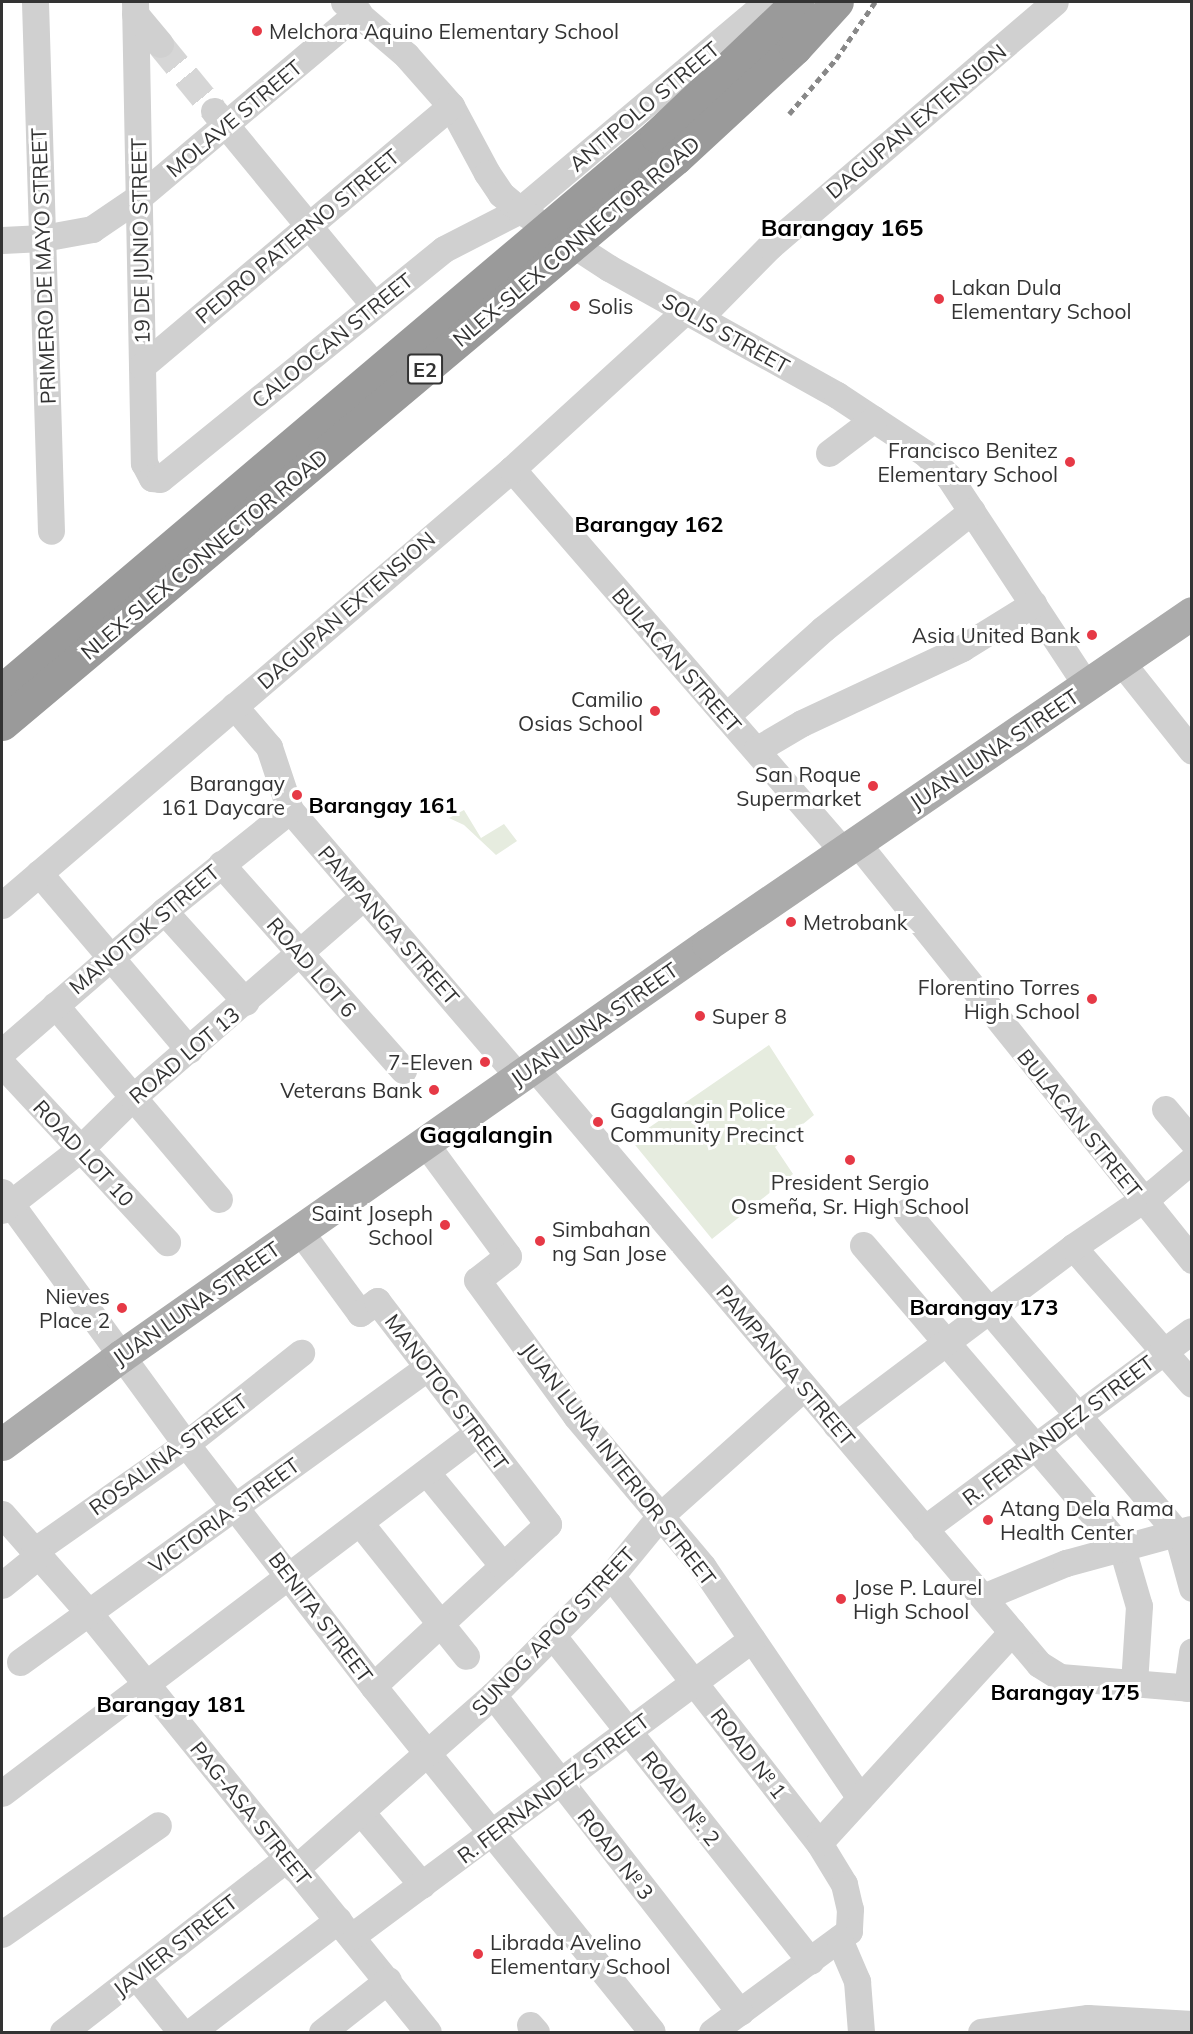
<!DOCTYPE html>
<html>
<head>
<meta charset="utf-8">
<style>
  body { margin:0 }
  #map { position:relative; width:1193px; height:2034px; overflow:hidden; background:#fff; font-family:Mulish,sans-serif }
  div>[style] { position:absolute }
  .green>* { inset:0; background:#e6ecdf }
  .minor-tunnel>* { height:27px; margin-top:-13.5px; transform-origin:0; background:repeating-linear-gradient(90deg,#d6d6d6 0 27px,transparent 0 41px) }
  .minor>* { height:27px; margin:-13.5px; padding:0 13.5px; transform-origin:13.5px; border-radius:13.5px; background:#d0d0d0 }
  .major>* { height:33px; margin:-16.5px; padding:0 16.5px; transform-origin:16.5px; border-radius:16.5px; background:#ababab }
  .rail>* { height:4.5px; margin-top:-2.25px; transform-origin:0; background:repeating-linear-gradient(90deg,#888 0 6px,transparent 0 10.5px) }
  .highway-bridge>* { height:33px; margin:-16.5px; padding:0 16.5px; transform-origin:16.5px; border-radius:16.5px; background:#9a9a9a }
  .dots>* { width:16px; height:16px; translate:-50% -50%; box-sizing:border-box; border:3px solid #fff; border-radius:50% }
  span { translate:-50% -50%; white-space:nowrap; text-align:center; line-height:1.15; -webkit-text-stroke:6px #fff; paint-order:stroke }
  .shield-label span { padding:2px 4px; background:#fff; border:2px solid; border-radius:4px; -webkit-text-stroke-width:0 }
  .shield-label { font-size:20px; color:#333; font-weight:700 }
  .poi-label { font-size:21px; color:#333 }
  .left { translate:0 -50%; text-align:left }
  .right { translate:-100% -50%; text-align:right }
  .street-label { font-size:21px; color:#333 }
  .neighbourhood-label { font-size:22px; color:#000; font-weight:700 }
  .quarter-label { font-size:24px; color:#000; font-weight:700 }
  .frame { position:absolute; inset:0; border:3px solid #333; pointer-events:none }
</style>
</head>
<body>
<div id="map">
  <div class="green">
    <div style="clip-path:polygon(464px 810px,481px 838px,504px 824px,517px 841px,496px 855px,464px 825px,449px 818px)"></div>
    <div style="clip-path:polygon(769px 1045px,814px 1115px,775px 1147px,793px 1174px,712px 1239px,631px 1140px)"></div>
  </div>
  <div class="minor-tunnel">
    <div style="left:160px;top:44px;width:85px;rotate:50.7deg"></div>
  </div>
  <div class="minor">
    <div style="left:35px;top:2px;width:529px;rotate:88.27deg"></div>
    <div style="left:135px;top:2px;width:461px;rotate:88.9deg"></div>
    <div style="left:144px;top:463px;width:17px;rotate:62deg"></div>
    <div style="left:152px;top:478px;width:8px;rotate:7deg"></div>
    <div style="left:160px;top:479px;width:365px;rotate:-39deg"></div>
    <div style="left:444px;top:249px;width:85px;rotate:-27.2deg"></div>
    <div style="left:520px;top:210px;width:323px;rotate:-40.1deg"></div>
    <div style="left:344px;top:2px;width:82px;rotate:40.5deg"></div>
    <div style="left:406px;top:55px;width:68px;rotate:48.6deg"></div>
    <div style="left:451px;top:106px;width:76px;rotate:61.8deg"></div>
    <div style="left:487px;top:173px;width:25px;rotate:56deg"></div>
    <div style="left:501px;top:194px;width:25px;rotate:40deg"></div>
    <div style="left:520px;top:210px;width:106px;rotate:33.1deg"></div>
    <div style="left:609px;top:268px;width:261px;rotate:29.1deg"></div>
    <div style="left:837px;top:395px;width:107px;rotate:33.5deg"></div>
    <div style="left:926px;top:454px;width:33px;rotate:45deg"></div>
    <div style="left:949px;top:477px;width:249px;rotate:56.6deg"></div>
    <div style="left:135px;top:14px;width:39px;rotate:50deg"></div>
    <div style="left:214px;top:111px;width:251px;rotate:50.5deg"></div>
    <div style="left:2px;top:240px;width:41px;rotate:-2.8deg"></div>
    <div style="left:43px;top:238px;width:50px;rotate:-10.4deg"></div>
    <div style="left:92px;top:229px;width:57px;rotate:-34.2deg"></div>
    <div style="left:139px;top:197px;width:287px;rotate:-40.1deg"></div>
    <div style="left:700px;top:317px;width:100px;rotate:-45.4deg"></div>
    <div style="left:770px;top:246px;width:375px;rotate:-40.6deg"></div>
    <div style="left:142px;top:366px;width:404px;rotate:-40.1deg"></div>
    <div style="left:829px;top:453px;width:56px;rotate:-37.1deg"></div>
    <div style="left:512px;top:469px;width:505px;rotate:49.09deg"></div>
    <div style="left:1122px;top:663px;width:112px;rotate:51.5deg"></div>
    <div style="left:234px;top:706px;width:54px;rotate:49.5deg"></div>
    <div style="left:269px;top:747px;width:66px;rotate:71.6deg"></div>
    <div style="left:290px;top:810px;width:352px;rotate:49.4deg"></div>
    <div style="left:726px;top:716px;width:130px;rotate:-41.9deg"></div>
    <div style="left:823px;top:629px;width:190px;rotate:-38.4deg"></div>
    <div style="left:756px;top:750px;width:53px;rotate:-30.4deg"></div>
    <div style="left:802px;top:723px;width:177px;rotate:-25.1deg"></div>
    <div style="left:962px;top:648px;width:84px;rotate:-31.8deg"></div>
    <div style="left:857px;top:843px;width:535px;rotate:51.22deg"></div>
    <div style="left:221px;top:864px;width:275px;rotate:48.5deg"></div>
    <div style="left:39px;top:873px;width:232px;rotate:49.7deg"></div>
    <div style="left:2px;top:905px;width:671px;rotate:-40.53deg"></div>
    <div style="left:512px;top:469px;width:236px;rotate:-42.4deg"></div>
    <div style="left:164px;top:911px;width:122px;rotate:48deg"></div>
    <div style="left:55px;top:1005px;width:254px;rotate:49.8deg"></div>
    <div style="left:2px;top:1052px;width:215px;rotate:-41deg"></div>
    <div style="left:164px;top:911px;width:161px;rotate:-38.7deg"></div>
    <div style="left:2px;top:1064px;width:243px;rotate:47.2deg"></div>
    <div style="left:533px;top:1066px;width:783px;rotate:49.76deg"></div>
    <div style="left:1039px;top:1664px;width:25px;rotate:32deg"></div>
    <div style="left:1060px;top:1677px;width:132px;rotate:4.8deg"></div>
    <div style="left:1165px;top:1109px;width:42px;rotate:49.8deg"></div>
    <div style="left:425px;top:1143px;width:140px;rotate:53.7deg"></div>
    <div style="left:508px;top:1256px;width:39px;rotate:142deg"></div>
    <div style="left:477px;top:1280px;width:168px;rotate:53.9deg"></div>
    <div style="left:576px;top:1416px;width:197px;rotate:49.9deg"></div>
    <div style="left:703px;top:1567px;width:279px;rotate:55.8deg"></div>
    <div style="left:2px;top:1192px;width:312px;rotate:53.9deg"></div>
    <div style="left:186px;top:1444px;width:306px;rotate:52.3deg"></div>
    <div style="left:373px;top:1686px;width:444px;rotate:51.1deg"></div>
    <div style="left:2px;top:1210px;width:99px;rotate:-38deg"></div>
    <div style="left:80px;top:1149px;width:74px;rotate:-44.5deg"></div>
    <div style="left:133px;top:1097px;width:306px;rotate:-41deg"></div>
    <div style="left:906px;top:1212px;width:420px;rotate:49.8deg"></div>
    <div style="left:1177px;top:1533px;width:57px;rotate:74.7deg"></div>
    <div style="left:299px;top:1230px;width:103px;rotate:53.7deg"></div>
    <div style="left:360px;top:1313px;width:21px;rotate:-35deg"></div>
    <div style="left:377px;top:1301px;width:281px;rotate:52.5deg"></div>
    <div style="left:548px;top:1524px;width:238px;rotate:137.2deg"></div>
    <div style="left:863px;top:1245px;width:399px;rotate:49.5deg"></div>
    <div style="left:1122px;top:1548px;width:60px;rotate:73.7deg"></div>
    <div style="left:1139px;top:1606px;width:77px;rotate:93.7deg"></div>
    <div style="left:1073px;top:1247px;width:181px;rotate:49deg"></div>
    <div style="left:836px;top:1425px;width:296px;rotate:-36.9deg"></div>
    <div style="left:1073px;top:1247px;width:98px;rotate:-34.2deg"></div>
    <div style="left:1154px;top:1192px;width:50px;rotate:-40.1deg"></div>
    <div style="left:427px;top:1473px;width:120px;rotate:50.7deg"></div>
    <div style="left:2px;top:1514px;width:130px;rotate:48.7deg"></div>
    <div style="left:88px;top:1612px;width:540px;rotate:51.01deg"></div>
    <div style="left:360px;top:1523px;width:170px;rotate:51.4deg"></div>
    <div style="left:924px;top:1529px;width:333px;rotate:-36.5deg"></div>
    <div style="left:34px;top:1551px;width:186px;rotate:-35.1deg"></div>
    <div style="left:186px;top:1444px;width:147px;rotate:-38.4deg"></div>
    <div style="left:611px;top:1576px;width:338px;rotate:52.1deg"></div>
    <div style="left:819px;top:1843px;width:48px;rotate:58.6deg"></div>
    <div style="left:844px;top:1884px;width:26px;rotate:77deg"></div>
    <div style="left:850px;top:1909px;width:22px;rotate:93deg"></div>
    <div style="left:849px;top:1931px;width:170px;rotate:143.6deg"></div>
    <div style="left:2px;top:1585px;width:46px;rotate:-38.9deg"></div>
    <div style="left:983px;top:1597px;width:90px;rotate:-22.3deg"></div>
    <div style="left:1066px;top:1563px;width:129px;rotate:-15.3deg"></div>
    <div style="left:552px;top:1635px;width:416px;rotate:51.6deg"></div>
    <div style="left:20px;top:1662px;width:503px;rotate:-35.87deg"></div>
    <div style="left:1187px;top:1688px;width:37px;rotate:-82deg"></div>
    <div style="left:493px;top:1695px;width:402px;rotate:52.1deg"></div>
    <div style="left:2px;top:1793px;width:596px;rotate:-37.16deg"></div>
    <div style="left:361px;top:1812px;width:95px;rotate:50.1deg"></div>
    <div style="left:819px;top:1843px;width:286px;rotate:-47.6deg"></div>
    <div style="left:295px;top:1869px;width:264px;rotate:-41.3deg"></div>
    <div style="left:493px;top:1695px;width:168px;rotate:-45.2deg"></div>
    <div style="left:611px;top:1576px;width:79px;rotate:-50.7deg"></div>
    <div style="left:661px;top:1515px;width:192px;rotate:-41.8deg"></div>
    <div style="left:2px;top:1934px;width:190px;rotate:-34.9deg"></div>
    <div style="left:352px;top:1936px;width:498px;rotate:-36.6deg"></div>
    <div style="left:839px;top:1939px;width:46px;rotate:66.8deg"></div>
    <div style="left:857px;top:1981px;width:51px;rotate:85.5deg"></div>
    <div style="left:136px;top:1976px;width:72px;rotate:51.2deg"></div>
    <div style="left:530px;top:2025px;width:9px;rotate:49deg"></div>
    <div style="left:63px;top:2032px;width:284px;rotate:-37.8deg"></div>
    <div style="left:191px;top:2032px;width:185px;rotate:-37.3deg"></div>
    <div style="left:322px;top:2032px;width:84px;rotate:-38.2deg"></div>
    <div style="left:981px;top:2032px;width:108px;rotate:-7.5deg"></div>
    <div style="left:1088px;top:2018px;width:104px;rotate:3.3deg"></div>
  </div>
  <div class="major">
    <div style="left:2px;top:1444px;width:148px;rotate:-36.5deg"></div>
    <div style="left:121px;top:1356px;width:717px;rotate:-35.06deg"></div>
    <div style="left:708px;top:944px;width:586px;rotate:-34.37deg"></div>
  </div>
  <div class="rail">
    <div style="left:789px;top:114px;width:72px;rotate:-49.5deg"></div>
    <div style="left:836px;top:59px;width:69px;rotate:-55.6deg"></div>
  </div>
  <div class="highway-bridge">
    <div style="left:2px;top:690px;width:857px;rotate:-40.27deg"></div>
    <div style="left:656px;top:136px;width:195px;rotate:-43.5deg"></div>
    <div style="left:2px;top:724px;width:880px;rotate:-40.02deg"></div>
    <div style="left:676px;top:158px;width:162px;rotate:-42.7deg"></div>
    <div style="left:795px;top:48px;width:62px;rotate:-47.6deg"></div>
  </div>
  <div class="dots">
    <div style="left:257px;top:31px;background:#e63946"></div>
    <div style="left:939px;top:299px;background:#e63946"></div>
    <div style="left:575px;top:306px;background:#e63946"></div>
    <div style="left:1070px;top:462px;background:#e63946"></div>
    <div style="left:1092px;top:635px;background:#e63946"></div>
    <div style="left:655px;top:711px;background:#e63946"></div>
    <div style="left:873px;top:786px;background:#e63946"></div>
    <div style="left:297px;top:795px;background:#e63946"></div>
    <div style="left:791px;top:922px;background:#e63946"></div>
    <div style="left:1092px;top:999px;background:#e63946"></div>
    <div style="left:700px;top:1016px;background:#e63946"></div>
    <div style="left:485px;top:1062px;background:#e63946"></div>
    <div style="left:434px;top:1090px;background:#e63946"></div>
    <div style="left:598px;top:1122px;background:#e63946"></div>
    <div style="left:850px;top:1160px;background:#e63946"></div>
    <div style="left:445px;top:1225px;background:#e63946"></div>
    <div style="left:540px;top:1241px;background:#e63946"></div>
    <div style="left:122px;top:1308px;background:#e63946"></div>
    <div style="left:988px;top:1520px;background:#e63946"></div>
    <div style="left:841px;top:1599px;background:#e63946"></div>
    <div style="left:478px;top:1954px;background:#e63946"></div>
  </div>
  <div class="shield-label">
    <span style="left:425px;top:369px">E2</span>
  </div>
  <div class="poi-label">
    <span class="left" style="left:269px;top:31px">Melchora Aquino Elementary School</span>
    <span class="left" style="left:951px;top:299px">Lakan Dula<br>Elementary School</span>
    <span class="left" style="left:588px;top:306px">Solis</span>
    <span class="right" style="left:1058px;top:462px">Francisco Benitez<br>Elementary School</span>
    <span class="right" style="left:1080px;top:635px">Asia United Bank</span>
    <span class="right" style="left:643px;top:711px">Camilio<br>Osias School</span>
    <span class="right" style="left:861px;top:786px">San Roque<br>Supermarket</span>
    <span class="right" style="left:285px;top:795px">Barangay<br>161 Daycare</span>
    <span class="left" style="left:803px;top:922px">Metrobank</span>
    <span class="right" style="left:1080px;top:999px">Florentino Torres<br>High School</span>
    <span class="left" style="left:712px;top:1016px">Super 8</span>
    <span class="right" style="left:473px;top:1062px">7-Eleven</span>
    <span class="right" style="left:422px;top:1090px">Veterans Bank</span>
    <span class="left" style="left:610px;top:1122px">Gagalangin Police<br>Community Precinct</span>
    <span style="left:850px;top:1194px">President Sergio<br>Osmeña, Sr. High School</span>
    <span class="right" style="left:433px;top:1225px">Saint Joseph<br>School</span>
    <span class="left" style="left:552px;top:1241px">Simbahan<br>ng San Jose</span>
    <span class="right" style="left:110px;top:1308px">Nieves<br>Place 2</span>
    <span class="left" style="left:1000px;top:1520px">Atang Dela Rama<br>Health Center</span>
    <span class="left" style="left:853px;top:1599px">Jose P. Laurel<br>High School</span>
    <span class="left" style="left:490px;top:1954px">Librada Avelino<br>Elementary School</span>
  </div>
  <div class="street-label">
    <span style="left:644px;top:106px;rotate:-40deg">ANTIPOLO STREET</span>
    <span style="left:234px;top:118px;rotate:-40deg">MOLAVE STREET</span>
    <span style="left:916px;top:121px;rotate:-40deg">DAGUPAN EXTENSION</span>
    <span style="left:297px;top:236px;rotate:-40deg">PEDRO PATERNO STREET</span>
    <span style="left:140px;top:241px;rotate:-91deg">19 DE JUNIO STREET</span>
    <span style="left:576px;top:241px;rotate:-40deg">NLEX-SLEX CONNECTOR ROAD</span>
    <span style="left:43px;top:266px;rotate:-92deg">PRIMERO DE MAYO STREET</span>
    <span style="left:726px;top:333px;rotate:29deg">SOLIS STREET</span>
    <span style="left:332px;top:340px;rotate:-39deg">CALOOCAN STREET</span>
    <span style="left:204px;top:554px;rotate:-40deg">NLEX-SLEX CONNECTOR ROAD</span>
    <span style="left:346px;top:610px;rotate:-41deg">DAGUPAN EXTENSION</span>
    <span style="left:677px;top:660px;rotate:49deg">BULACAN STREET</span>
    <span style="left:994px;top:749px;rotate:-34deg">JUAN LUNA STREET</span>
    <span style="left:389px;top:925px;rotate:49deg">PAMPANGA STREET</span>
    <span style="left:144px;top:929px;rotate:-40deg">MANOTOK STREET</span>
    <span style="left:312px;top:967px;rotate:49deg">ROAD LOT 6</span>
    <span style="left:594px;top:1024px;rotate:-35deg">JUAN LUNA STREET</span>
    <span style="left:184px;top:1055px;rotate:-40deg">ROAD LOT 13</span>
    <span style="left:1080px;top:1123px;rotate:51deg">BULACAN STREET</span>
    <span style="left:84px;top:1153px;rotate:47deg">ROAD LOT 10</span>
    <span style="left:196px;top:1303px;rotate:-35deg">JUAN LUNA STREET</span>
    <span style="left:786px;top:1365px;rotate:50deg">PAMPANGA STREET</span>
    <span style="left:447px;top:1392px;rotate:53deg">MANOTOC STREET</span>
    <span style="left:1058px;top:1430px;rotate:-37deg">R. FERNANDEZ STREET</span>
    <span style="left:168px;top:1454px;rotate:-36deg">ROSALINA STREET</span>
    <span style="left:619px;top:1464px;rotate:52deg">JUAN LUNA INTERIOR STREET</span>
    <span style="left:224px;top:1515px;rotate:-36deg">VICTORIA STREET</span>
    <span style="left:321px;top:1617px;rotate:53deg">BENITA STREET</span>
    <span style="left:553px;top:1631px;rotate:-46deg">SUNOG APOG STREET</span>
    <span style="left:749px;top:1753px;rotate:52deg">ROAD № 1</span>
    <span style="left:553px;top:1788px;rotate:-37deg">R. FERNANDEZ STREET</span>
    <span style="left:681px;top:1798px;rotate:52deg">ROAD №. 2</span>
    <span style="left:251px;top:1813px;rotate:51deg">PAG-ASA STREET</span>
    <span style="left:616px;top:1854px;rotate:52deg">ROAD № 3</span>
    <span style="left:175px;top:1945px;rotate:-38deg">JAVIER STREET</span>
  </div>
  <div class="neighbourhood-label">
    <span style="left:649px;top:525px">Barangay 162</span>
    <span style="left:383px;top:806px">Barangay 161</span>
    <span style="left:984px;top:1308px">Barangay 173</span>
    <span style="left:1065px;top:1693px">Barangay 175</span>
    <span style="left:171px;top:1705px">Barangay 181</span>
  </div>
  <div class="quarter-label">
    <span style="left:842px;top:228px">Barangay 165</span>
    <span style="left:486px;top:1135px">Gagalangin</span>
  </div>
  <div class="frame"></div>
</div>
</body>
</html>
